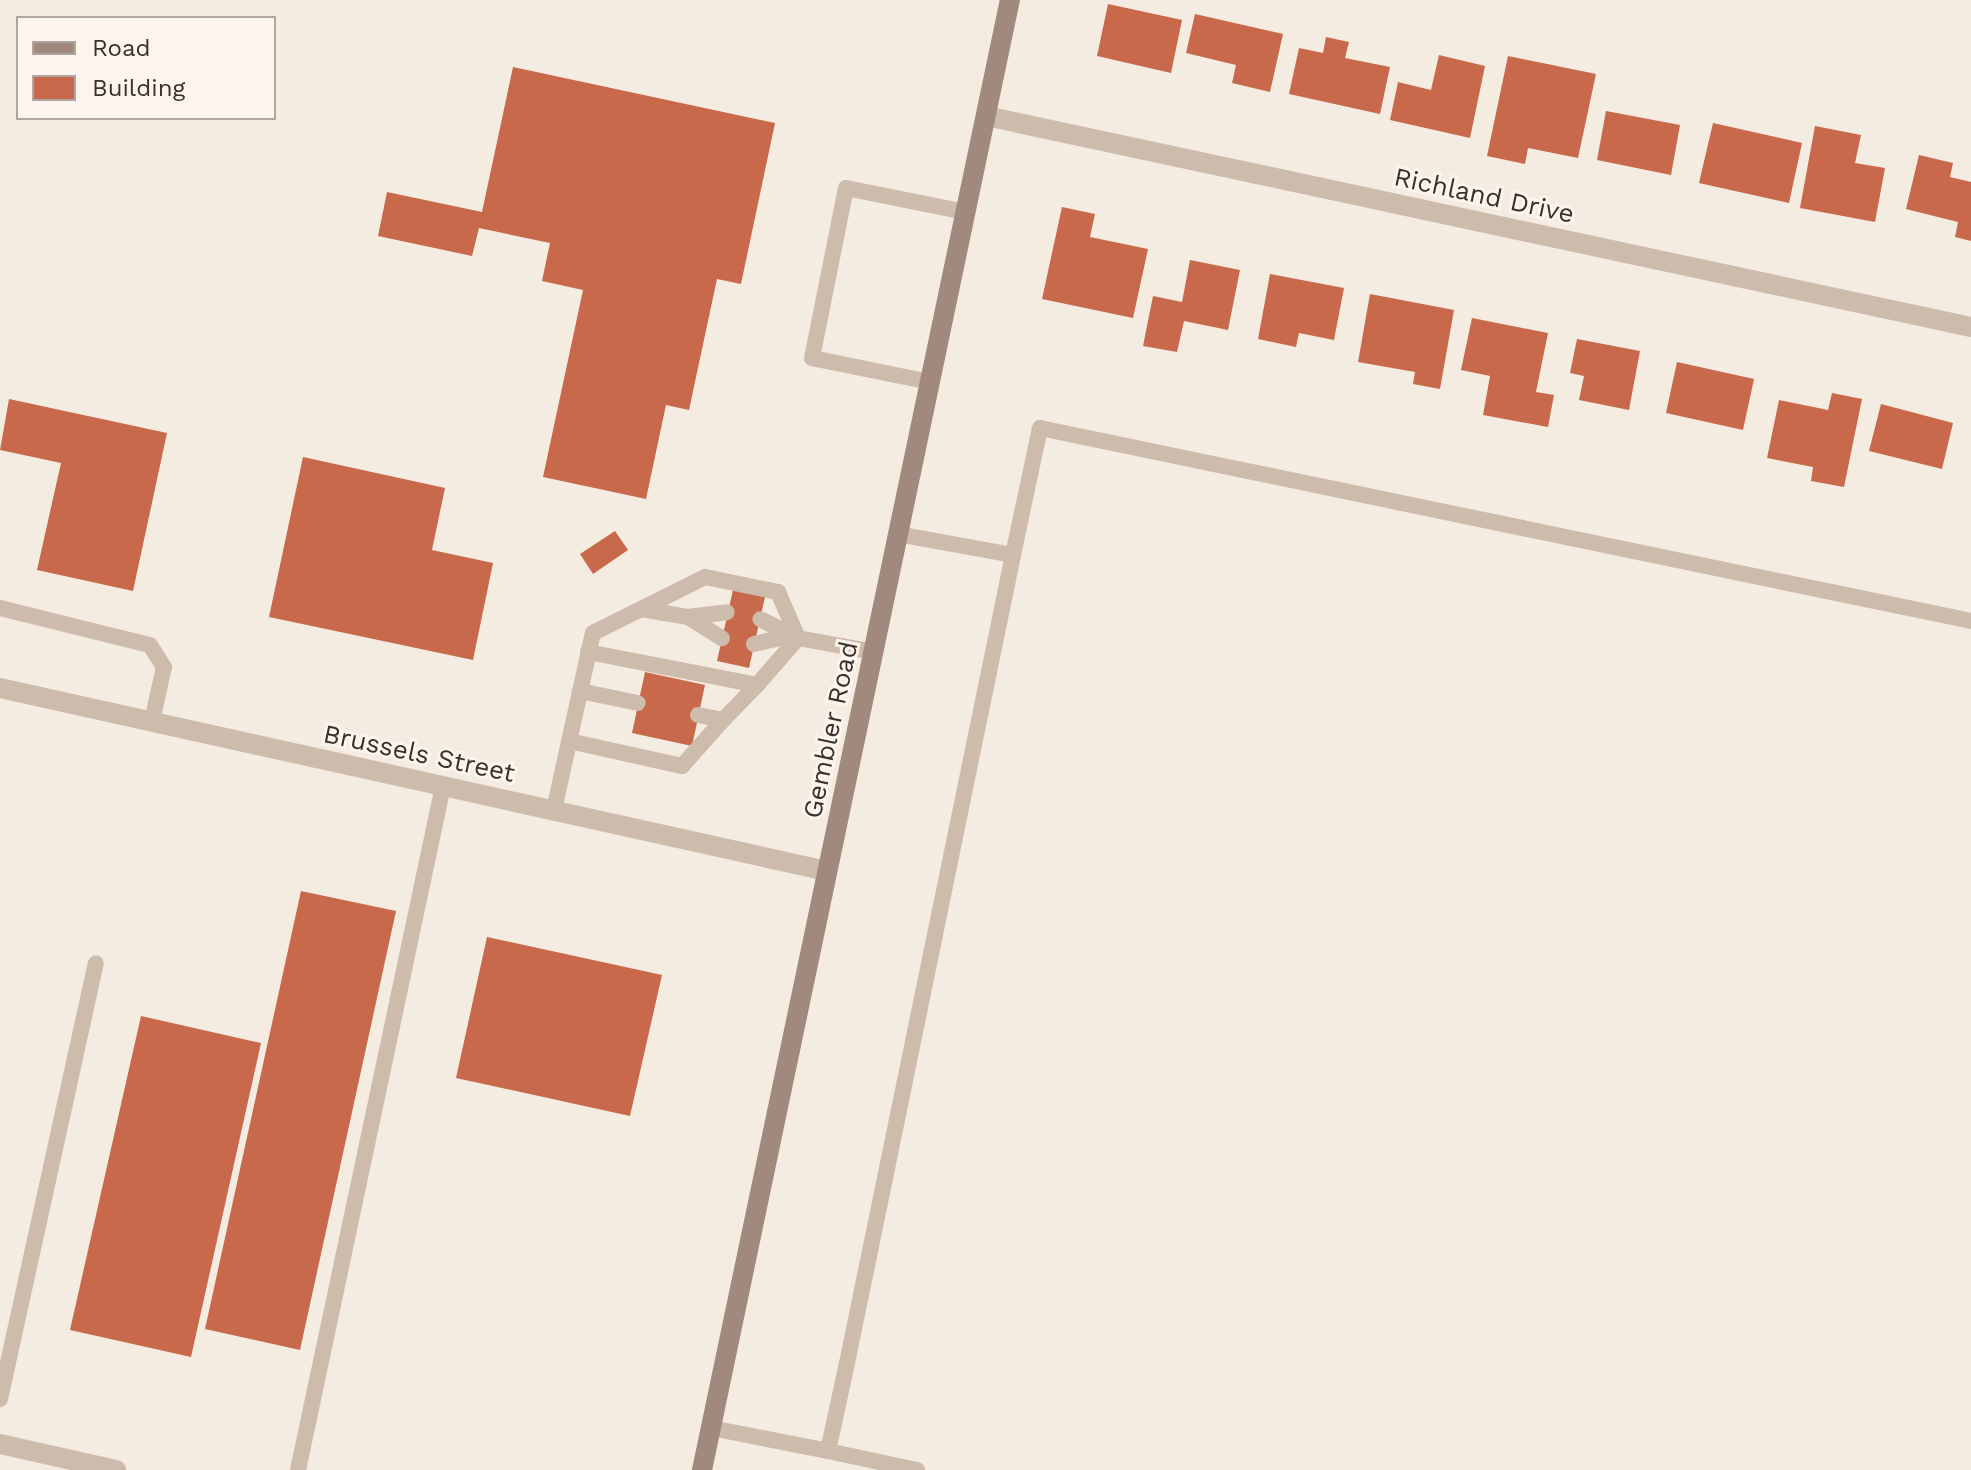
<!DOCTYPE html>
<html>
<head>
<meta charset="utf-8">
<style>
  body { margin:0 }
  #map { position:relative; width:1971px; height:1470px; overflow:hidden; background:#f4ebe1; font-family:"Work Sans",sans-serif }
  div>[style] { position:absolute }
  .building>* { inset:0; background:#c8694b }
  .service>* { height:16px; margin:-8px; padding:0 8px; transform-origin:8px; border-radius:8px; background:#cdbbac }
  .minor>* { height:20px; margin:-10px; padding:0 10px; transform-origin:10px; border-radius:10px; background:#cdbbac }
  .secondary>* { height:20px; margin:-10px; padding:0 10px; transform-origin:10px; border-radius:10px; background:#a18a7d }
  span { translate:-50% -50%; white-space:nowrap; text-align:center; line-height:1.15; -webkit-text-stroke:6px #fbf5ee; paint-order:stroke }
  .street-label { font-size:26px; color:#3b302b }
  .legend { position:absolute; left:16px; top:16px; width:260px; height:104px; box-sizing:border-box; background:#fbf5ee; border:2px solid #aea6a0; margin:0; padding:10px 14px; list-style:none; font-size:24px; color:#3b302b }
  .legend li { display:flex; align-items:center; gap:16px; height:40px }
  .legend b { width:40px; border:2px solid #aea6a0 }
</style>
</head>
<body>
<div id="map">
  <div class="building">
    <div style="clip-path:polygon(1108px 4px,1182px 20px,1171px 73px,1097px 56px)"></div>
    <div style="clip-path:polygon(1195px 14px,1283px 34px,1270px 92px,1232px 83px,1236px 65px,1186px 53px)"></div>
    <div style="clip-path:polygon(1326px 37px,1349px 42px,1345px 58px,1390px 67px,1380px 114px,1289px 94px,1299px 48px,1323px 53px)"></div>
    <div style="clip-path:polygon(1439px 55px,1485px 66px,1470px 138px,1390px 120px,1398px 82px,1431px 90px)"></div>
    <div style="clip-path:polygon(1508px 56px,1596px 74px,1578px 158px,1528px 148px,1525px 164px,1487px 156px)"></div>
    <div style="clip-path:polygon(513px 67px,775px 123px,741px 284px,717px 279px,689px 410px,666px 405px,646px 499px,543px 477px,583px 290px,542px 281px,550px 243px,479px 228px,472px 256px,378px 236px,387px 192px,482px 212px)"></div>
    <div style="clip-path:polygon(1606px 111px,1680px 125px,1671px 175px,1597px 160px)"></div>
    <div style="clip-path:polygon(1713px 123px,1802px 143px,1789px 203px,1699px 183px)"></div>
    <div style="clip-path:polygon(1815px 126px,1861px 135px,1855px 163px,1885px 168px,1875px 222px,1800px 208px)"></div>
    <div style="clip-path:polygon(1919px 155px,1953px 163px,1950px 177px,1971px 182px,1971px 241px,1955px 237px,1958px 222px,1906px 209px)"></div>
    <div style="clip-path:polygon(1062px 207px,1095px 214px,1090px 237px,1148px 249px,1133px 318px,1042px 299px)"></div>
    <div style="clip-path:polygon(1190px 260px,1240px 270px,1228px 330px,1184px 321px,1177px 352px,1143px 346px,1153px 296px,1182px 302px)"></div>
    <div style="clip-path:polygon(1270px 274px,1344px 288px,1334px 340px,1299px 333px,1296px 347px,1258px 339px)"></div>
    <div style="clip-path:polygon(1370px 294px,1454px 310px,1440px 389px,1413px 384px,1415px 372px,1358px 362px)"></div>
    <div style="clip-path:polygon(1472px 318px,1548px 333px,1536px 392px,1554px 395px,1548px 427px,1483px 415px,1490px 376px,1461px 370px)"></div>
    <div style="clip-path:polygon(1577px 339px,1640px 351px,1629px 410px,1579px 400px,1584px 376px,1570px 373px)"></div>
    <div style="clip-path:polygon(1677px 362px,1754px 379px,1743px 430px,1666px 413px)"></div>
    <div style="clip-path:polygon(1832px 393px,1862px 399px,1844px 487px,1811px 481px,1813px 467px,1767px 458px,1779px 400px,1828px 410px)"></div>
    <div style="clip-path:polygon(9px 399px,167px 433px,133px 591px,37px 570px,61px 463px,0 450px)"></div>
    <div style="clip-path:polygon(1881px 404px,1953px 423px,1942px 469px,1869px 451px)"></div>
    <div style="clip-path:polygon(303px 457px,445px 488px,432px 550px,493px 563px,473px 660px,269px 617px)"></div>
    <div style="clip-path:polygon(615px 531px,628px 550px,593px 574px,580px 554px)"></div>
    <div style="clip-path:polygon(733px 590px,765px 597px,749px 668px,717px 661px)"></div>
    <div style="clip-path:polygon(645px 672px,705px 685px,692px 746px,632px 733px)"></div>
    <div style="clip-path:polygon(301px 891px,396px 911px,300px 1350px,205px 1329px)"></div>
    <div style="clip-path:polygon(487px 937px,662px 975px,630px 1116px,456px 1078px)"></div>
    <div style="clip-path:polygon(141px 1016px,261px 1043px,191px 1357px,70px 1330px)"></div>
  </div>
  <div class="service">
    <div style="left:930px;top:382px;width:120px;rotate:-168.5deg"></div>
    <div style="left:812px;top:358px;width:173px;rotate:-78.7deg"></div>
    <div style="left:846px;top:188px;width:121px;rotate:11.4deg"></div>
    <div style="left:1013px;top:555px;width:130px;rotate:-78deg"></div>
    <div style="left:1040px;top:428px;width:951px;rotate:11.71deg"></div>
    <div style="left:0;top:608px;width:154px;rotate:13.9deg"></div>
    <div style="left:150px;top:645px;width:26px;rotate:58deg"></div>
    <div style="left:164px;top:667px;width:55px;rotate:102.5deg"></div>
    <div style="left:641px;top:609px;width:48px;rotate:9.7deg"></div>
    <div style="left:688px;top:617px;width:39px;rotate:-7deg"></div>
    <div style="left:688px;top:617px;width:40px;rotate:32deg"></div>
    <div style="left:754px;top:644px;width:35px;rotate:-13deg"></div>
    <div style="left:588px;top:652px;width:172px;rotate:11deg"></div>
    <div style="left:757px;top:685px;width:62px;rotate:-48.9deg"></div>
    <div style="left:798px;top:638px;width:42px;rotate:-153.4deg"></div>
    <div style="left:580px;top:691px;width:59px;rotate:11.7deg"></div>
    <div style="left:698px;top:715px;width:25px;rotate:11deg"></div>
    <div style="left:723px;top:720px;width:49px;rotate:-45.8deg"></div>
    <div style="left:569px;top:741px;width:116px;rotate:12.5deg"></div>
    <div style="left:682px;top:766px;width:62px;rotate:-48.3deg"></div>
    <div style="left:554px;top:810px;width:181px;rotate:-77.6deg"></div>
    <div style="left:593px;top:633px;width:125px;rotate:-26.6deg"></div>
    <div style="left:705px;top:577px;width:75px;rotate:11.6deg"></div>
    <div style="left:778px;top:592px;width:50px;rotate:66.5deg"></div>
    <div style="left:798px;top:638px;width:77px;rotate:10.4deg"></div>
    <div style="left:0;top:1399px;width:446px;rotate:-77.6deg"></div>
    <div style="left:711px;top:1428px;width:119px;rotate:11.1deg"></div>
    <div style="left:828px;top:1451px;width:90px;rotate:-77.8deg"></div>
    <div style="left:847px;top:1363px;width:825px;rotate:-78.39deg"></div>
    <div style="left:1013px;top:555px;width:117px;rotate:-169.7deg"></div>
    <div style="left:828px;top:1451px;width:91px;rotate:12.1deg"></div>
    <div style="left:298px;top:1470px;width:699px;rotate:-78.03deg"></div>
  </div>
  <div class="minor">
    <div style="left:986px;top:116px;width:1007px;rotate:12.09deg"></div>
    <div style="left:0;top:688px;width:847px;rotate:12.48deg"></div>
    <div style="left:0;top:1444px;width:119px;rotate:12.6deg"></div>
  </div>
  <div class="secondary">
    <div style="left:702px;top:1470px;width:1502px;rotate:-78.17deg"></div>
  </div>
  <div class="street-label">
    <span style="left:1484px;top:196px;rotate:12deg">Richland Drive</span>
    <span style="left:831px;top:730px;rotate:-78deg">Gembler Road</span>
    <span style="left:419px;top:754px;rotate:12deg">Brussels Street</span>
  </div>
  <ul class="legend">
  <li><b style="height:10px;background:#a18a7d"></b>Road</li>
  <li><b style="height:22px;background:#c8694b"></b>Building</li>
  </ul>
</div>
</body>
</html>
